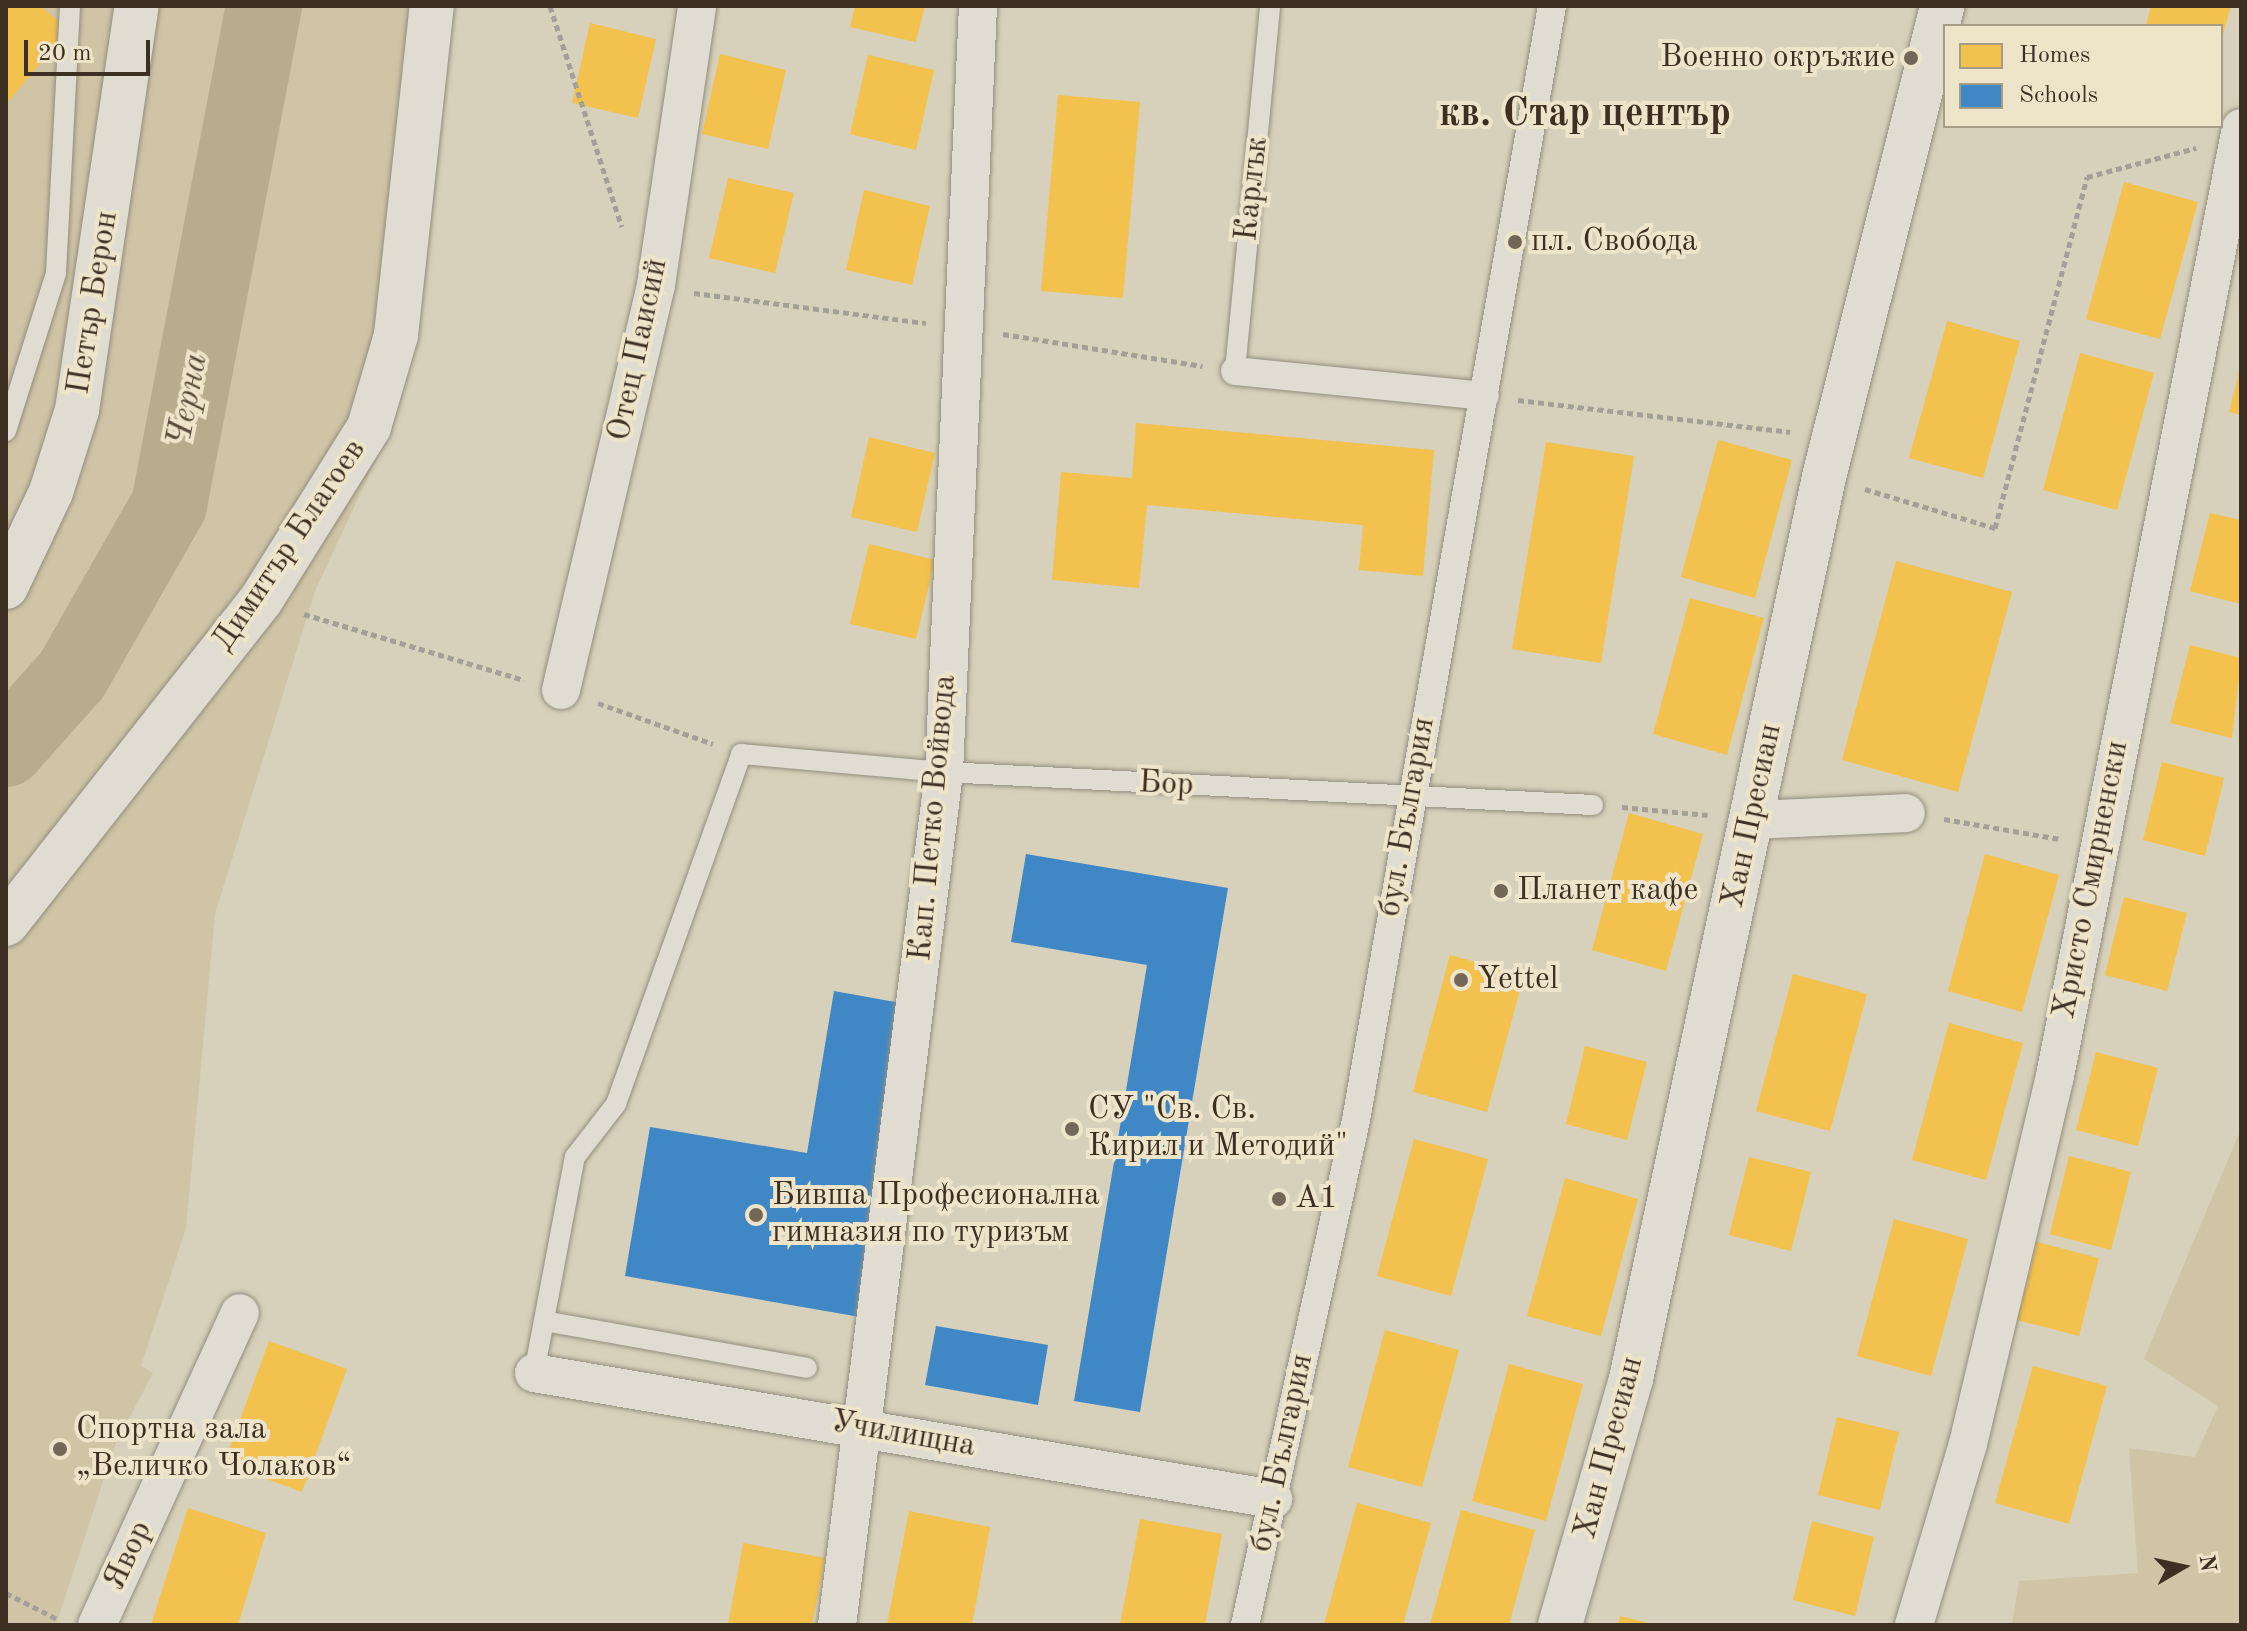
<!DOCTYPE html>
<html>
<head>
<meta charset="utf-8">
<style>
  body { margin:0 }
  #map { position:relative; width:2247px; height:1631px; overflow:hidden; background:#d7d0ba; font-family:"Old Standard TT",serif }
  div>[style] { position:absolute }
  .green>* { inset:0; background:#cfc4a6 }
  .homes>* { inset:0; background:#f2c14e }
  .schools>* { inset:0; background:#3f88c5 }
  .river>* { height:76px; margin:-38px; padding:0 38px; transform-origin:38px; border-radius:38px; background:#b8ac8f }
  .path>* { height:5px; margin-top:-2.5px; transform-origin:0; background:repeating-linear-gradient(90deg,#a5a097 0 6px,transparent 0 10px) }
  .roads { filter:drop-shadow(0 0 2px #938d7f) drop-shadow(0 0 2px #938d7f) }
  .service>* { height:20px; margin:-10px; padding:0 10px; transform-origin:10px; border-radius:10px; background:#e0dcd1 }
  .pedestrian>* { height:28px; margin:-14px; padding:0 14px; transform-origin:14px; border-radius:14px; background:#e0dcd1 }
  .minor>* { height:38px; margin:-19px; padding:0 19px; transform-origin:19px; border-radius:19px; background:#e0dcd1 }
  .tertiary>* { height:44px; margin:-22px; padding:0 22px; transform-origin:22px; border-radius:22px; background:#e0dcd1 }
  .secondary>* { height:44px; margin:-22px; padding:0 22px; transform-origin:22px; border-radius:22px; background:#e0dcd1 }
  .dots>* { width:22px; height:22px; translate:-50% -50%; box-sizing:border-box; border:4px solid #ede4ca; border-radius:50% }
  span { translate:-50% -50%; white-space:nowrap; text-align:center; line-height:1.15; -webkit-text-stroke:8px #ede4ca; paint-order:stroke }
  .poi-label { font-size:32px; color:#3d2f21 }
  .right { translate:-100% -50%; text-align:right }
  .left { translate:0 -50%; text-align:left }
  .street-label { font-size:32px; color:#3d2f21 }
  .water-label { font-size:34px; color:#584a38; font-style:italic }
  .district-label { font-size:40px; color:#3d2f21; font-weight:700 }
  .frame { position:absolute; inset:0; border:8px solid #3d2f21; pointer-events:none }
  .legend { position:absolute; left:1943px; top:24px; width:280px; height:104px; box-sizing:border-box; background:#ede4ca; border:2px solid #a79c86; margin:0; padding:10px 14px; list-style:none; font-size:24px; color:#3d2f21 }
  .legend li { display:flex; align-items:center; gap:16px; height:40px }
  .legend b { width:40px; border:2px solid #a79c86 }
  .north { position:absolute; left:2143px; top:1527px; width:80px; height:80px; -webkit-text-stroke:6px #ede4ca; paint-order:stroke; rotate:81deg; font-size:22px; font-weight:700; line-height:32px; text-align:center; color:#3d2f21 }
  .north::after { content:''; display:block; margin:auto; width:28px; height:36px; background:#3d2f21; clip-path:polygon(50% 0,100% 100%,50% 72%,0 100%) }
  .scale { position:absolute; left:24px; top:40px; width:126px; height:36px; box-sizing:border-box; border:4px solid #3d2f21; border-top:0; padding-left:10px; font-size:24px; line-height:28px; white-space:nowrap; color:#3d2f21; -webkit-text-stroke:6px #ede4ca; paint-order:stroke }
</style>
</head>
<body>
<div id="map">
  <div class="green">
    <div style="clip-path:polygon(6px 6px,450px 6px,391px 428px,315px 591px,215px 914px,186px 1228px,141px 1366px,153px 1373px,115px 1445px,56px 1625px,6px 1625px)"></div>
    <div style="clip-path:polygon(2241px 1129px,2241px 1625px,2012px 1625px,2019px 1581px,2138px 1573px,2129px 1448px,2195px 1457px,2218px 1406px,2144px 1359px)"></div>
  </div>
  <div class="homes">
    <div style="clip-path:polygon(6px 6px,40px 6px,68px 29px,6px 105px)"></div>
    <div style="clip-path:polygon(855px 6px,925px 6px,916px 42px,850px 27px)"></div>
    <div style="clip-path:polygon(2151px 6px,2231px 6px,2222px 38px,2221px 26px,2146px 26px)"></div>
    <div style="clip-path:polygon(590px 23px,656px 39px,638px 118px,572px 103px)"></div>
    <div style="clip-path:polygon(720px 54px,786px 70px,768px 149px,702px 134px)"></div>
    <div style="clip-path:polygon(868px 55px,934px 70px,916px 150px,850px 134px)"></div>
    <div style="clip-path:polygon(1058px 95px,1140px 102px,1123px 298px,1041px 291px)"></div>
    <div style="clip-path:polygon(728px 178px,794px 193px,775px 273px,709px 258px)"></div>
    <div style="clip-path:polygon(2124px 182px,2198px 202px,2160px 339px,2086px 319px)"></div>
    <div style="clip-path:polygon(864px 190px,930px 206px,912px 285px,846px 270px)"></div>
    <div style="clip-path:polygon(1947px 321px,2020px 341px,1983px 478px,1909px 458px)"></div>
    <div style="clip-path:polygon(2080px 353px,2154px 373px,2117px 510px,2043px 490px)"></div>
    <div style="clip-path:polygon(2240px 368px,2241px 368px,2241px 415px,2229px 412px)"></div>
    <div style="clip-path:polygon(1136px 423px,1434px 450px,1423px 576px,1359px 570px,1363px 525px,1147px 505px,1139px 588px,1052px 580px,1061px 472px,1132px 478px)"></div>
    <div style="clip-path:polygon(869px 437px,935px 453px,917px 532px,851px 517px)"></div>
    <div style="clip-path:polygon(1718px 440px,1792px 460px,1755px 598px,1681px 577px)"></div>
    <div style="clip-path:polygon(1546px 442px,1634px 456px,1601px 663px,1512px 649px)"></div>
    <div style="clip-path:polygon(2210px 513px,2241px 520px,2241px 604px,2190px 591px)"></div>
    <div style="clip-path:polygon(869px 544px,935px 560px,916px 639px,850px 624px)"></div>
    <div style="clip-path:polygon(1896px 561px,2012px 592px,1958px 792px,1842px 760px)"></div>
    <div style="clip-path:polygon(1690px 598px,1764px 618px,1727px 755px,1653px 734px)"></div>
    <div style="clip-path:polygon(2190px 645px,2241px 658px,2232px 738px,2170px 723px)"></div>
    <div style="clip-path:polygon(2162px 762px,2224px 778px,2205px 856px,2143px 840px)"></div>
    <div style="clip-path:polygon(1629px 813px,1703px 834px,1666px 971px,1592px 950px)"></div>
    <div style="clip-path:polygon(1985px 854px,2059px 875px,2022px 1012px,1948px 991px)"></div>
    <div style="clip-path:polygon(2124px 897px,2187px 913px,2167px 991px,2105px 975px)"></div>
    <div style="clip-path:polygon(1450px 955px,1524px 975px,1487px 1112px,1413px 1092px)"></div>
    <div style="clip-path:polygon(1793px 974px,1867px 994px,1830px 1131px,1756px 1111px)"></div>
    <div style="clip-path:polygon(1949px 1023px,2023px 1043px,1986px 1180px,1912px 1160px)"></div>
    <div style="clip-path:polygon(1585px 1046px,1647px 1062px,1627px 1140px,1566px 1124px)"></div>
    <div style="clip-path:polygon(2096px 1052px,2158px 1068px,2138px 1146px,2076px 1130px)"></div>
    <div style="clip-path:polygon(1414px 1139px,1488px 1159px,1451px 1296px,1377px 1276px)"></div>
    <div style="clip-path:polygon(2069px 1156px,2131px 1172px,2111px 1250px,2050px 1234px)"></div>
    <div style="clip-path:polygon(1749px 1157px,1811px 1172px,1791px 1251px,1729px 1235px)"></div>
    <div style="clip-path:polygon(1565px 1178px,1638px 1199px,1601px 1336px,1527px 1316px)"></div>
    <div style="clip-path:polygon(1894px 1219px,1968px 1239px,1931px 1376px,1857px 1356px)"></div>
    <div style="clip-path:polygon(2037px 1242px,2099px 1258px,2079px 1336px,2017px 1320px)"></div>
    <div style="clip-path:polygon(1385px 1330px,1459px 1350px,1422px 1487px,1348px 1467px)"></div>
    <div style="clip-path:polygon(269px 1341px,347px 1369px,302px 1492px,224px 1463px)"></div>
    <div style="clip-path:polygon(1509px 1364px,1583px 1384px,1546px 1521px,1472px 1501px)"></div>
    <div style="clip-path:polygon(2033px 1366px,2107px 1386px,2069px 1524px,1995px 1503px)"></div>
    <div style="clip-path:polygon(1837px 1417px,1899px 1432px,1880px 1510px,1818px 1495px)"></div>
    <div style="clip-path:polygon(1357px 1503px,1431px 1523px,1403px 1625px,1324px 1625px)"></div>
    <div style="clip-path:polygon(188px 1508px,266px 1533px,238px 1625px,151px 1625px)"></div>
    <div style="clip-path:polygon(1461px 1510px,1535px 1530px,1509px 1625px,1430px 1625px)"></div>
    <div style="clip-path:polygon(909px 1511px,990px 1527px,972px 1625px,887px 1625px)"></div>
    <div style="clip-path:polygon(1140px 1519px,1222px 1534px,1205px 1625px,1120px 1625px)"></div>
    <div style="clip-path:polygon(1812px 1521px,1874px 1537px,1855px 1616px,1793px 1600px)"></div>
    <div style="clip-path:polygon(743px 1543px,825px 1558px,812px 1625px,728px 1625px)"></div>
    <div style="clip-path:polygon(1620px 1616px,1653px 1624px,1653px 1625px,1618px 1625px)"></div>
  </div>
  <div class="schools">
    <div style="clip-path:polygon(1026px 854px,1228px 888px,1140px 1412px,1074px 1401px,1147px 965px,1011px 942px)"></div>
    <div style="clip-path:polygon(834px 991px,912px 1005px,860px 1317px,625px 1276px,650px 1127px,807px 1153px)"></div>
    <div style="clip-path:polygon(936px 1326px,1048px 1345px,1038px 1405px,925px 1385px)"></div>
  </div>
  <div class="river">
    <div style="left:6px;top:749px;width:99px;rotate:-48.3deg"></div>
    <div style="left:72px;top:675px;width:196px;rotate:-60.3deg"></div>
    <div style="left:169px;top:505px;width:508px;rotate:-79.22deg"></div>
  </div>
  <div class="path">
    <div style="left:550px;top:6px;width:232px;rotate:72deg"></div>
    <div style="left:694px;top:293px;width:234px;rotate:7.4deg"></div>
    <div style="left:1003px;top:334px;width:202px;rotate:9.1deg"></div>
    <div style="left:1518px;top:400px;width:274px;rotate:6.7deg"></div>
    <div style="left:1865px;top:489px;width:136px;rotate:16.7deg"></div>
    <div style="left:1995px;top:528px;width:363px;rotate:-75.3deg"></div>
    <div style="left:2087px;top:177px;width:113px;rotate:-14.9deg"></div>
    <div style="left:304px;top:614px;width:230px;rotate:16.7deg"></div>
    <div style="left:598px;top:703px;width:122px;rotate:19.6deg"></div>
    <div style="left:1622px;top:807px;width:86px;rotate:5.3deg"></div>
    <div style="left:1944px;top:819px;width:118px;rotate:9.8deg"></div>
    <div style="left:6px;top:1593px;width:57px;rotate:27deg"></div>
  </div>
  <div class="roads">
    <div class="service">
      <div style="left:1235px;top:371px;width:367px;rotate:-84.5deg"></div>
      <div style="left:6px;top:431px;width:166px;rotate:-72.4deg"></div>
      <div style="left:56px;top:273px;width:267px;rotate:-87deg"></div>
      <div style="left:544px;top:1321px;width:267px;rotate:10.1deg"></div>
      <div style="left:534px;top:1373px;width:220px;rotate:-79.3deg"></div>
      <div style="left:575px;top:1157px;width:67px;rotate:-52.3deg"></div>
      <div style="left:616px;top:1104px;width:372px;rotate:-70.3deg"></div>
      <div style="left:741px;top:754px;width:204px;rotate:5.1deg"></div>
      <div style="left:944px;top:772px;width:650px;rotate:2.91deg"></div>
    </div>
    <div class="pedestrian">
      <div style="left:1235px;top:371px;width:251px;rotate:5.7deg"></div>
      <div style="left:1245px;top:1625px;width:517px;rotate:-77.6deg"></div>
      <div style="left:1356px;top:1120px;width:1131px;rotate:-80.02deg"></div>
    </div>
    <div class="minor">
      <div style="left:561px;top:690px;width:416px;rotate:-76.8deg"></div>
      <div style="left:656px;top:285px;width:282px;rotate:-81.6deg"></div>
      <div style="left:1753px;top:820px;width:153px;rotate:-2.6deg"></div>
      <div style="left:534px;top:1373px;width:750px;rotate:9.68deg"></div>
      <div style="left:97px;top:1625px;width:343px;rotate:-65.4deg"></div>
      <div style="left:837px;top:1625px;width:860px;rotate:-82.85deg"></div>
      <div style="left:944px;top:772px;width:767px;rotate:-87.46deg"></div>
      <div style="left:1914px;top:1625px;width:189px;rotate:-73.4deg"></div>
      <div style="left:1968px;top:1444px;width:378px;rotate:-76.7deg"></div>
      <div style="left:2055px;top:1076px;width:966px;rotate:-78.9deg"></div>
    </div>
    <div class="tertiary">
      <div style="left:1560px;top:1625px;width:256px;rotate:-73.9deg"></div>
      <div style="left:1631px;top:1379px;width:922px;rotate:-77.92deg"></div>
      <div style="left:1824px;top:477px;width:486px;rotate:-75.9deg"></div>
    </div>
    <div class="secondary">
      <div style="left:6px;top:587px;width:105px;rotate:-64.7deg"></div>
      <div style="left:51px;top:492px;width:86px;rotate:-72.4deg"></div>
      <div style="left:77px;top:410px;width:408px;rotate:-81.6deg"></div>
      <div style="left:6px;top:924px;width:412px;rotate:-51.8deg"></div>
      <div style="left:261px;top:600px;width:204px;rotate:-58deg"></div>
      <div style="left:369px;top:427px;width:96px;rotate:-73.6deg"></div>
      <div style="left:396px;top:335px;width:331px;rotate:-83.8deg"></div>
    </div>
  </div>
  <div class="dots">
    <div style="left:1911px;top:58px;background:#736757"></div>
    <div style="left:1515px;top:242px;background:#736757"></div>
    <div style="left:1501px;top:891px;background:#736757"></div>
    <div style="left:1461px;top:980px;background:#736757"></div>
    <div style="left:1072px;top:1129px;background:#736757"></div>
    <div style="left:1279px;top:1199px;background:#736757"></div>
    <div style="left:756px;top:1215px;background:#736757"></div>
    <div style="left:60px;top:1449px;background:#736757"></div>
  </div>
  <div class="poi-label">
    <span class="right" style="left:1895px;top:58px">Военно окръжие</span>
    <span class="left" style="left:1531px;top:242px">пл. Свобода</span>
    <span class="left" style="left:1517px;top:891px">Планет кафе</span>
    <span class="left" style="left:1477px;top:980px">Yettel</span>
    <span class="left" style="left:1088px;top:1129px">СУ "Св. Св.<br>Кирил и Методий"</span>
    <span class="left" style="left:772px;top:1215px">Бивша Професионална<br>гимназия по туризъм</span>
    <span class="left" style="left:1295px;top:1199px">A1</span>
    <span class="left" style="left:76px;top:1449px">Спортна зала<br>„Величко Чолаков“</span>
  </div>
  <div class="street-label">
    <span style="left:1253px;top:189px;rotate:-84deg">Карлък</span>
    <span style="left:94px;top:303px;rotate:-81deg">Петър Берон</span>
    <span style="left:639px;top:350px;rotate:-78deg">Отец Паисий</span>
    <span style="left:290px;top:546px;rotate:-56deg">Димитър Благоев</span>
    <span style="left:1166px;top:785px;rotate:3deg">Бор</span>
    <span style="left:1753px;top:816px;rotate:-78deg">Хан Пресиан</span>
    <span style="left:1408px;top:817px;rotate:-80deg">бул. България</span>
    <span style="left:934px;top:818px;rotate:-85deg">Кап. Петко Войвода</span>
    <span style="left:2092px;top:880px;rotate:-79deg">Христо Смирненски</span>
    <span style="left:903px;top:1435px;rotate:10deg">Училищна</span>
    <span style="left:1610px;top:1448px;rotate:-75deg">Хан Пресиан</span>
    <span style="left:1283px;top:1453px;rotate:-78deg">бул. България</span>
    <span style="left:129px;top:1556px;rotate:-65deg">Явор</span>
  </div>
  <div class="water-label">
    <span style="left:189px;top:400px;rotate:-79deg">Черна</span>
  </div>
  <div class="district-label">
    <span style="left:1585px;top:115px">кв. Стар център</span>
  </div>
  <div class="frame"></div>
  <ul class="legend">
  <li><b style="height:22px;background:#f2c14e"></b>Homes</li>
  <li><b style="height:22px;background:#3f88c5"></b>Schools</li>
  </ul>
  <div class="north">N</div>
  <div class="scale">20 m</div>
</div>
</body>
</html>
